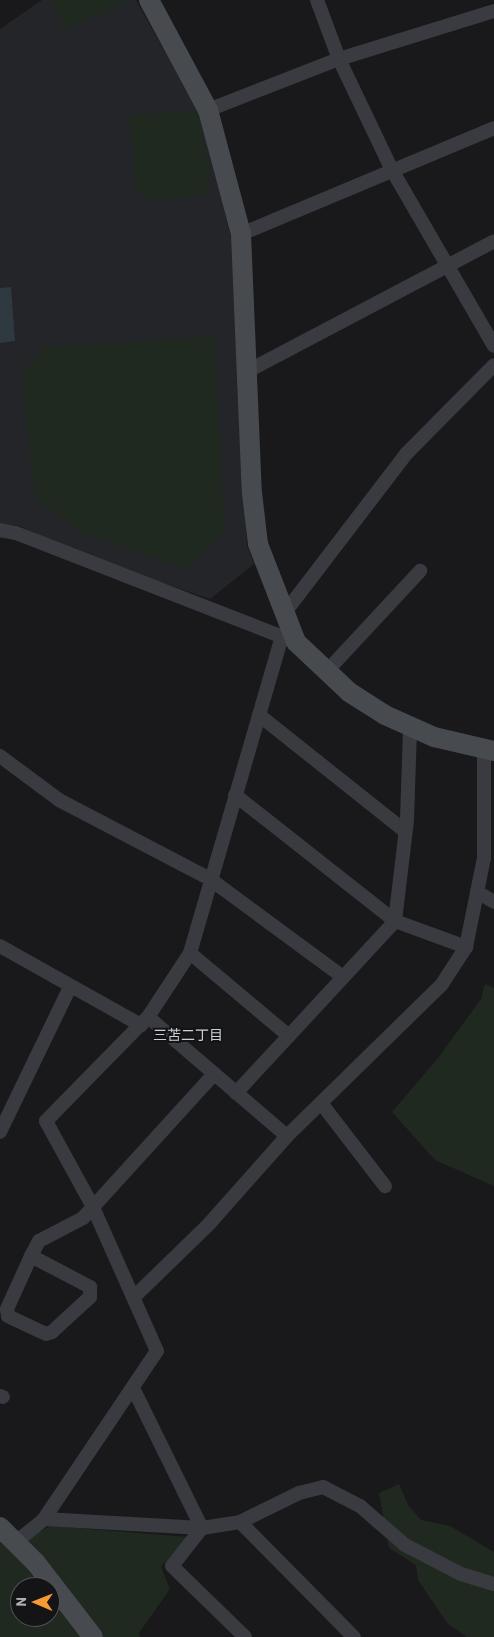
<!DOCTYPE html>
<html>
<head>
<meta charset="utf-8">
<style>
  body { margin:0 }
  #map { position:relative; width:494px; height:1637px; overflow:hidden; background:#19191b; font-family:Barlow,"Noto Sans JP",sans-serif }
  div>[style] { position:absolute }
  .built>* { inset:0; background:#242528 }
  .green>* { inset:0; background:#202920 }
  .water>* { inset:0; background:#2e3a40 }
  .street>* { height:14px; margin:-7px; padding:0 7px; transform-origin:7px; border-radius:7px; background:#393b40 }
  .secondary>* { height:20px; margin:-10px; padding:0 10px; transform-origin:10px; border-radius:10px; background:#474b50 }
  span { translate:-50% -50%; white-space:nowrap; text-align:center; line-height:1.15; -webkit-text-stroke:4px #141416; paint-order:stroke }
  .neighbourhood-label { font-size:14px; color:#ccd0d7 }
  .north { position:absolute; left:10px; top:1577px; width:50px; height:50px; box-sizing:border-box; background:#141416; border:1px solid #505358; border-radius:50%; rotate:271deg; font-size:14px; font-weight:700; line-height:20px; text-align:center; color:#abb2bb }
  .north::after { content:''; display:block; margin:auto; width:18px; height:22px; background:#f79934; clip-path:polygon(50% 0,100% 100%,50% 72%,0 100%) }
</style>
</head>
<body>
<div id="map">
  <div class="built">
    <div style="clip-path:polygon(42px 0,136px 0,199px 112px,232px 241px,247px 545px,254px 564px,210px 599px,79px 554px,20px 526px,0 524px,0 29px)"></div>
  </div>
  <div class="green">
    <div style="clip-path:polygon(52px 0,129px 0,66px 30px)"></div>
    <div style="clip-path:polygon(197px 110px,211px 172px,206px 195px,147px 200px,136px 190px,129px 115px)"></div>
    <div style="clip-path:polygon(214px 336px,225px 531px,185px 569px,80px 531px,35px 497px,21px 376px,41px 348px)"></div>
    <div style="clip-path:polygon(485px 984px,494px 988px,494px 1186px,435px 1160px,392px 1112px,438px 1058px,481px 999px)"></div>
    <div style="clip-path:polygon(399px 1484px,408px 1505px,421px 1520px,450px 1526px,494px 1552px,494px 1637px,467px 1637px,447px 1623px,418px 1580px,416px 1565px,389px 1548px,379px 1493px)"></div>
    <div style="clip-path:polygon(evenodd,0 1524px,29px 1538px,50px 1526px,188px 1537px,161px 1567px,170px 1589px,139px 1633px,140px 1637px,0 1637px,0 1524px,20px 1587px,50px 1587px,50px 1617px,20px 1617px,20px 1587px)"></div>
  </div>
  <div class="water">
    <div style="clip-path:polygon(11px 287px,15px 341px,0 343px,0 288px)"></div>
  </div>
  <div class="street">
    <div style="left:317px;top:0;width:63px;rotate:69.6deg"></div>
    <div style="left:339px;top:59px;width:123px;rotate:64.5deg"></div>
    <div style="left:392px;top:170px;width:203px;rotate:59.9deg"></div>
    <div style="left:208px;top:110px;width:141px;rotate:-21.3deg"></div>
    <div style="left:339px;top:59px;width:162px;rotate:-17.2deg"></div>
    <div style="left:241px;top:234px;width:274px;rotate:-22.7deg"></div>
    <div style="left:246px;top:372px;width:280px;rotate:-27.8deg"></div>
    <div style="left:0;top:530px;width:16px;rotate:11deg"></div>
    <div style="left:16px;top:533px;width:294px;rotate:21.3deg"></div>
    <div style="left:286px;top:611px;width:198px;rotate:-52.6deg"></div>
    <div style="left:406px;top:454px;width:125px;rotate:-45.3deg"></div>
    <div style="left:327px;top:671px;width:137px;rotate:-47.1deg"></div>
    <div style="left:259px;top:715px;width:186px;rotate:38.5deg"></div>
    <div style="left:0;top:756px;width:74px;rotate:36.7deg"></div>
    <div style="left:59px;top:800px;width:170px;rotate:27.6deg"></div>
    <div style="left:210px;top:879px;width:165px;rotate:36.4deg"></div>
    <div style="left:235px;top:795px;width:204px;rotate:38.2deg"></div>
    <div style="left:395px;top:921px;width:76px;rotate:20.1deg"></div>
    <div style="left:477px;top:892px;width:20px;rotate:30deg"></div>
    <div style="left:0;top:946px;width:162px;rotate:29.3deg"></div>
    <div style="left:190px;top:953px;width:129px;rotate:40deg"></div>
    <div style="left:148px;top:1017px;width:183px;rotate:40.6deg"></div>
    <div style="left:236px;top:1093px;width:234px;rotate:-47.2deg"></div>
    <div style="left:395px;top:921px;width:102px;rotate:-83.2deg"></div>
    <div style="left:407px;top:820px;width:92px;rotate:-88.1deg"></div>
    <div style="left:321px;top:1103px;width:105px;rotate:52.4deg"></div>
    <div style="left:0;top:1132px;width:161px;rotate:-64.2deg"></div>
    <div style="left:31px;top:1256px;width:67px;rotate:27.7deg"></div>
    <div style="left:90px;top:1287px;width:10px;rotate:90deg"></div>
    <div style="left:90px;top:1297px;width:52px;rotate:137.4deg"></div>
    <div style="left:52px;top:1332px;width:6px;rotate:162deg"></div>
    <div style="left:46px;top:1334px;width:42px;rotate:-154.7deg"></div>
    <div style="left:8px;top:1316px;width:7px;rotate:-98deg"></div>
    <div style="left:7px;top:1309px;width:58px;rotate:-65.6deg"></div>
    <div style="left:31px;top:1256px;width:17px;rotate:-62deg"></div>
    <div style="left:39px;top:1241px;width:50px;rotate:-27.6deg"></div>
    <div style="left:83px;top:1218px;width:195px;rotate:-47.7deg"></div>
    <div style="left:135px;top:1296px;width:103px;rotate:-44.2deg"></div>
    <div style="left:209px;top:1224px;width:118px;rotate:-48.4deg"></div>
    <div style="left:287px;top:1136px;width:217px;rotate:-44.4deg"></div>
    <div style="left:442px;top:984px;width:44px;rotate:-57deg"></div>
    <div style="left:466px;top:947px;width:91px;rotate:-78.6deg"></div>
    <div style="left:484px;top:858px;width:109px;rotate:-90deg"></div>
    <div style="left:133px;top:1388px;width:156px;rotate:63.8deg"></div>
    <div style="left:202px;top:1528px;width:48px;rotate:128.3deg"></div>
    <div style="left:172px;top:1566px;width:102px;rotate:44.2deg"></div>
    <div style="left:0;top:1396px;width:3px;rotate:18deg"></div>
    <div style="left:44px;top:1519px;width:158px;rotate:3.3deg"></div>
    <div style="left:202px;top:1528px;width:38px;rotate:-9deg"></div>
    <div style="left:240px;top:1522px;width:66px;rotate:-26.2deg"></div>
    <div style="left:299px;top:1493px;width:25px;rotate:-14deg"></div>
    <div style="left:323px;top:1487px;width:42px;rotate:27.2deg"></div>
    <div style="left:360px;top:1506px;width:60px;rotate:40.9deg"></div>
    <div style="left:405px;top:1545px;width:63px;rotate:27.4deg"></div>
    <div style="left:461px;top:1574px;width:34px;rotate:17deg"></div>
    <div style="left:240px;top:1522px;width:162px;rotate:45.3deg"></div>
    <div style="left:16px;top:1542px;width:36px;rotate:-39deg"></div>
    <div style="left:44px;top:1519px;width:202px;rotate:-56.1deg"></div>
    <div style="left:157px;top:1351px;width:158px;rotate:-114deg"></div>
    <div style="left:93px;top:1207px;width:98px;rotate:-118.7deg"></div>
    <div style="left:46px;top:1121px;width:146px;rotate:-45.6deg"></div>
    <div style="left:148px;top:1017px;width:77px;rotate:-56.7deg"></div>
    <div style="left:190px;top:953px;width:329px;rotate:-73.8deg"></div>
  </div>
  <div class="secondary">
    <div style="left:149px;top:0;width:125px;rotate:61.8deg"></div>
    <div style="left:208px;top:110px;width:128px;rotate:75.1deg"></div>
    <div style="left:241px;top:234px;width:259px;rotate:87.6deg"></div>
    <div style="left:252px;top:493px;width:51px;rotate:83.3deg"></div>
    <div style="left:258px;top:544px;width:105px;rotate:68.8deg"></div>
    <div style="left:296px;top:642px;width:73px;rotate:43.3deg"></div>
    <div style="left:349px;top:692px;width:43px;rotate:32.6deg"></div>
    <div style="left:385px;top:715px;width:54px;rotate:24.2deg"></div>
    <div style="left:434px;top:737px;width:62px;rotate:13.1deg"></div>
    <div style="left:0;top:1527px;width:51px;rotate:45deg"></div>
    <div style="left:36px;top:1563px;width:93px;rotate:52.4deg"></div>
  </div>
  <div class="neighbourhood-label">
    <span style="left:188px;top:1035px">三苫二丁目</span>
  </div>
  <div class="north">N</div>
</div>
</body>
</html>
